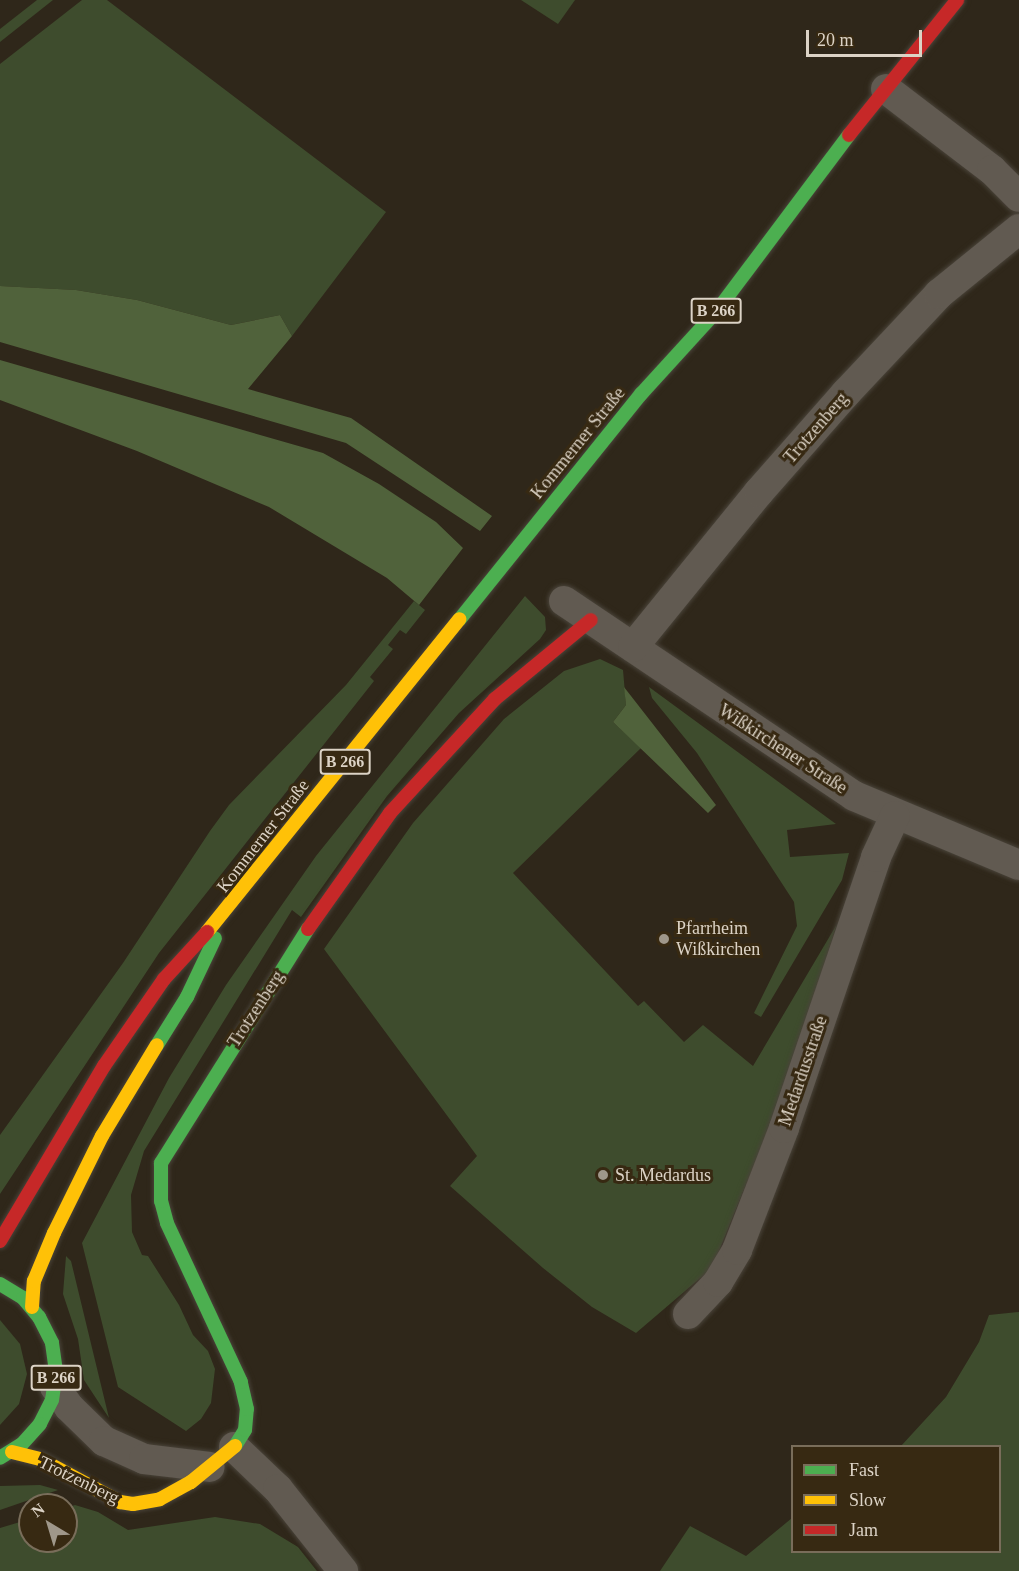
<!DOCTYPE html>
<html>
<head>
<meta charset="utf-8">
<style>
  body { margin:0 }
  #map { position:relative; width:1019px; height:1571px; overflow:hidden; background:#2f271a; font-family:Georgia,serif }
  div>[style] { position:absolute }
  .green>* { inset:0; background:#3e4c2d }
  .forest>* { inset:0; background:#50623b }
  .roads { filter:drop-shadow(0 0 2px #494339) drop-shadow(0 0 2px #494339) }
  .street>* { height:30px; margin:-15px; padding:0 15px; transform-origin:15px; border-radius:15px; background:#615a51 }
  .fast>* { height:14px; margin:-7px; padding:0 7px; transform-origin:7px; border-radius:7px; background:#4caf50 }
  .slow>* { height:14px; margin:-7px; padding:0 7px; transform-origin:7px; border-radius:7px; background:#ffc107 }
  .jam>* { height:14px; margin:-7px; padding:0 7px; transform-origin:7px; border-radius:7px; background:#c62828 }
  .dots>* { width:16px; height:16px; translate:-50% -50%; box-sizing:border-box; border:3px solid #372912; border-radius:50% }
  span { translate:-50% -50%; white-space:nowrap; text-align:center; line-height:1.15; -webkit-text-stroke:6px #372912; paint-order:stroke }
  .shield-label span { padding:2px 4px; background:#372912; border:2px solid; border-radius:4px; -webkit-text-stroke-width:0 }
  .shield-label { font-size:16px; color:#dcd3c6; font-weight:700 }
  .street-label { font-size:18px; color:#dcd3c6 }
  .poi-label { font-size:18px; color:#dcd3c6 }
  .left { translate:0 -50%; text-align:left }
  .legend { position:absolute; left:791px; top:1445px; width:210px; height:108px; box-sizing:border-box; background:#372912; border:2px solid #796d5a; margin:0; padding:8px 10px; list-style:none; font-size:18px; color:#dcd3c6 }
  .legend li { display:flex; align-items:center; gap:12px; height:30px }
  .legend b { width:30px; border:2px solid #796d5a }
  .north { position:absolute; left:18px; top:1493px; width:60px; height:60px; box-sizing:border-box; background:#372912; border:2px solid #796d5a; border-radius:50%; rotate:322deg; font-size:16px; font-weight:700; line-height:24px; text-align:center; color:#dcd3c6 }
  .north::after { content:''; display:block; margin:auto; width:21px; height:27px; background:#9f978a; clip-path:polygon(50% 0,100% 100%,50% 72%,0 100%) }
  .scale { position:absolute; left:806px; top:30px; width:116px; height:27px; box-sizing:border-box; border:3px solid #dcd3c6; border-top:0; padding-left:8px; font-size:18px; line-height:21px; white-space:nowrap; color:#dcd3c6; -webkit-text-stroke:4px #372912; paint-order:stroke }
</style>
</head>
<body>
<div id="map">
  <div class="green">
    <div style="clip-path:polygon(37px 0,53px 0,0 42px,0 29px)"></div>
    <div style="clip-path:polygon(82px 0,107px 0,386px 212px,292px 336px,280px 315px,231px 325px,137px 300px,76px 290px,0 286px,0 64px)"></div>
    <div style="clip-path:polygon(521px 0,575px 0,558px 24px)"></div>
    <div style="clip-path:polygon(525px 596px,545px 617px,546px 630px,540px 639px,459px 713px,387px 796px,301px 917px,292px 910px,144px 1151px,131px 1195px,132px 1232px,142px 1255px,148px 1256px,179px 1305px,193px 1335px,208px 1351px,215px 1369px,211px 1403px,201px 1419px,186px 1431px,118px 1387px,82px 1243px,169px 1078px,226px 985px,316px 856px)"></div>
    <div style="clip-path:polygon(414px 601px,425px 610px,406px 634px,400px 630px,388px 645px,393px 649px,370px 677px,374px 681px,159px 953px,0 1194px,0 1135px,123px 963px,210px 831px,229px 805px,346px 685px)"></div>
    <div style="clip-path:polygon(600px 659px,623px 670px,626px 705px,613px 722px,641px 748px,513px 873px,638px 1006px,644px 1001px,684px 1042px,703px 1025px,753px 1066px,837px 924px,784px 1091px,712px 1268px,636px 1333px,592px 1307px,543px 1268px,450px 1186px,477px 1156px,324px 949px,413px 823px,504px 719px,564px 671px)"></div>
    <div style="clip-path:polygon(649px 687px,836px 824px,787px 830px,790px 857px,849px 853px,842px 880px,761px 1017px,754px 1013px,797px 926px,794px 902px,697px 753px,652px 698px)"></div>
    <div style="clip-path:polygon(66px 1256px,71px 1261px,109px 1418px,84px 1380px,78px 1339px,63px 1294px)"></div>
    <div style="clip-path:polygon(1019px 1312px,1019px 1571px,660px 1571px,690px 1526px,746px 1556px,792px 1518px,792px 1552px,1000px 1552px,1000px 1446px,901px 1446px,946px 1397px,979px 1342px,989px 1315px)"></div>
    <div style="clip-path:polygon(0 1320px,20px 1344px,27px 1374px,19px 1404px,0 1425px)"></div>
    <div style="clip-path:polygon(40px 1485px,58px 1490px,0 1510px,0 1486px)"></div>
    <div style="clip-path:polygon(75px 1505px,98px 1512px,128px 1530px,215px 1517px,260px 1524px,298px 1547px,317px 1571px,0 1571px,0 1528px,30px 1519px,30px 1541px,66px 1541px,66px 1508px)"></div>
  </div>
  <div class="forest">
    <div style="clip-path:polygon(0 286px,76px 290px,137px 300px,231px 325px,280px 315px,292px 336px,248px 389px,351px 418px,492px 516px,480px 531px,346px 443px,0 342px)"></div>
    <div style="clip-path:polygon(0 360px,323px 453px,379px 484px,436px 522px,463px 548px,419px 605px,387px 578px,269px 507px,137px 451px,0 400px)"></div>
    <div style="clip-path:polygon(624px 687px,716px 805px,708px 813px,613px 722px,626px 705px)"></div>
  </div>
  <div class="roads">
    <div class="street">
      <div style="left:886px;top:89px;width:133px;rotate:37.4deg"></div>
      <div style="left:992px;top:170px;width:38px;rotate:45deg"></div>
      <div style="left:564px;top:601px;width:349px;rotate:33.9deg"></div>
      <div style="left:854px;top:796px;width:179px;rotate:22.7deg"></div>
      <div style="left:633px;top:647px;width:200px;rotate:-50.9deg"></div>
      <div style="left:759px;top:492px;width:132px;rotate:-48.7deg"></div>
      <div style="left:846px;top:393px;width:136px;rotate:-46.8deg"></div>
      <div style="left:939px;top:294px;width:103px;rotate:-39.1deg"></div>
      <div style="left:688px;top:1314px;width:44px;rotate:-46.8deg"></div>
      <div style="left:718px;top:1282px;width:37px;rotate:-59deg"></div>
      <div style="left:737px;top:1250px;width:131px;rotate:-68.9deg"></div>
      <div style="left:784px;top:1128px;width:286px;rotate:-71.2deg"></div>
      <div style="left:876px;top:857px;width:45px;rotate:-65.1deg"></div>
      <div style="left:55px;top:1387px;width:24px;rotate:55deg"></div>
      <div style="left:69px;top:1407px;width:49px;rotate:44.2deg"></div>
      <div style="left:104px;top:1441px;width:44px;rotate:24.2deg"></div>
      <div style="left:144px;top:1459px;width:66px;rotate:6.9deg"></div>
      <div style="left:234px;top:1447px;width:61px;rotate:43.7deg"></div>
      <div style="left:278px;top:1489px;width:105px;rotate:51.6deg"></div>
    </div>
    <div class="fast">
      <div style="left:460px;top:619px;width:289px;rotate:-51.2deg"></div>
      <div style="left:641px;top:394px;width:111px;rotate:-47.6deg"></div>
      <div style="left:716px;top:312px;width:221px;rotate:-53.1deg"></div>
      <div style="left:157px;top:1045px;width:57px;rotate:-58deg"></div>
      <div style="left:187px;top:997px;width:65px;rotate:-64.6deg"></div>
      <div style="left:0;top:1284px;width:27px;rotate:31deg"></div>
      <div style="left:23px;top:1298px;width:25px;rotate:50deg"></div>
      <div style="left:39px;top:1317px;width:29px;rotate:63deg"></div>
      <div style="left:52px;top:1343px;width:29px;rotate:82deg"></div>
      <div style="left:56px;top:1372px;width:28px;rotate:98deg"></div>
      <div style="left:52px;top:1400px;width:27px;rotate:117deg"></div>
      <div style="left:40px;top:1424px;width:27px;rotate:132deg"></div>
      <div style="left:22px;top:1444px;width:26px;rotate:148deg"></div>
      <div style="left:235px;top:1446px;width:19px;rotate:-58deg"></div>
      <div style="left:245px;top:1430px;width:21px;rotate:-85deg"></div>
      <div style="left:247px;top:1409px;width:28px;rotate:-103deg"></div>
      <div style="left:241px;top:1382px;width:175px;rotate:-115deg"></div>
      <div style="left:167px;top:1223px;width:23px;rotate:-105deg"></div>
      <div style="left:161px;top:1201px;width:38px;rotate:-90deg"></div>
      <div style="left:161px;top:1163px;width:276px;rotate:-57.9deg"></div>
    </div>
    <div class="slow">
      <div style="left:207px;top:932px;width:402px;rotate:-51.1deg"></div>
      <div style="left:32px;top:1307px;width:26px;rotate:-86deg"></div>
      <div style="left:34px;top:1281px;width:52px;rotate:-67.4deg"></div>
      <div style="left:54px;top:1233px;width:108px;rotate:-63.7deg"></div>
      <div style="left:102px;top:1136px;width:106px;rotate:-58.9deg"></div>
      <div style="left:12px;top:1452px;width:29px;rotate:14deg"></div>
      <div style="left:40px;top:1459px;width:91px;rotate:28.3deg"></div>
      <div style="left:120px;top:1502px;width:13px;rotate:9deg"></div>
      <div style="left:133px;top:1504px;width:27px;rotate:-10deg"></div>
      <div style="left:160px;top:1499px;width:35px;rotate:-29deg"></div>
      <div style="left:191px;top:1482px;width:57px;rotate:-39.3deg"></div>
    </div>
    <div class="jam">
      <div style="left:849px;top:135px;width:173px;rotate:-51.3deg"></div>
      <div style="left:308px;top:929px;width:142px;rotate:-54.7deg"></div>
      <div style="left:390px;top:813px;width:155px;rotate:-47.4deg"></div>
      <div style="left:495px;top:699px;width:124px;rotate:-39.5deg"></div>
      <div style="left:0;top:1241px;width:204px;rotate:-59.3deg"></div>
      <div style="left:104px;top:1066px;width:106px;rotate:-55.4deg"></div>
      <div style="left:164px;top:979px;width:64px;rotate:-47.5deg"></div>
    </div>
  </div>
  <div class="dots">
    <div style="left:664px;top:939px;background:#9f978a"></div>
    <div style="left:603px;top:1175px;background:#9f978a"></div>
  </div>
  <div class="shield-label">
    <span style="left:716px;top:311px">B 266</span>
    <span style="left:345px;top:762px">B 266</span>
    <span style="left:56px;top:1378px">B 266</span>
  </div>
  <div class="street-label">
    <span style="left:816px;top:428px;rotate:-49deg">Trotzenberg</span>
    <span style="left:578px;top:443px;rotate:-51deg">Kommerner Straße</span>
    <span style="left:783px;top:749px;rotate:33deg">Wißkirchener Straße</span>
    <span style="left:263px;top:836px;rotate:-52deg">Kommerner Straße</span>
    <span style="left:256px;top:1009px;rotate:-57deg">Trotzenberg</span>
    <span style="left:803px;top:1071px;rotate:-71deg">Medardusstraße</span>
    <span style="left:79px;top:1480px;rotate:26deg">Trotzenberg</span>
  </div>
  <div class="poi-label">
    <span class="left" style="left:676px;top:939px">Pfarrheim<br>Wißkirchen</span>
    <span class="left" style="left:615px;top:1175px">St. Medardus</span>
  </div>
  <ul class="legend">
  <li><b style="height:8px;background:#4caf50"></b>Fast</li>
  <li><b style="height:8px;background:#ffc107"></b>Slow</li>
  <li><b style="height:8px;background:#c62828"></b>Jam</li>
  </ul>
  <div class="north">N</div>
  <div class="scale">20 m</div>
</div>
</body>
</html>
